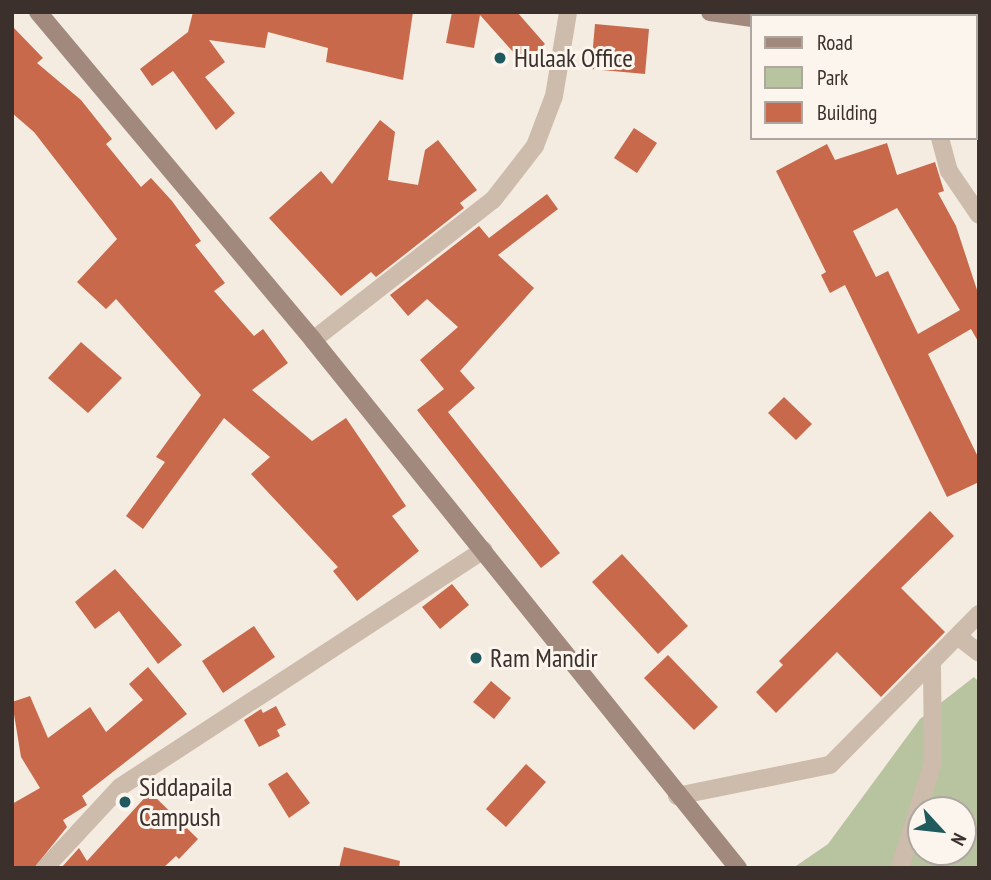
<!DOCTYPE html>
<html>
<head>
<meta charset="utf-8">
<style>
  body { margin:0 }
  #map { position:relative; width:991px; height:880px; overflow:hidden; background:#f4ebe1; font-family:"PT Sans Narrow",sans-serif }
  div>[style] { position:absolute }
  .green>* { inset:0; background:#b8c4a0 }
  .building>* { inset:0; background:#c8694b }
  .street>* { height:18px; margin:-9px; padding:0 9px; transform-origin:9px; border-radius:9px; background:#cdbbac }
  .secondary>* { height:18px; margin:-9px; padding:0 9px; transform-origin:9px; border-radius:9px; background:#a18a7d }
  .dots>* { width:19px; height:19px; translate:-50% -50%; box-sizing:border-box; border:4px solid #fbf5ee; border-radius:50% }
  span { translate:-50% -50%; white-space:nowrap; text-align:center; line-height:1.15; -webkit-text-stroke:6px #fbf5ee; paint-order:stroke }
  .poi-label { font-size:26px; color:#3b302b }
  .left { translate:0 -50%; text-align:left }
  .frame { position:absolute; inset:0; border:14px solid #3b302b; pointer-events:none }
  .legend { position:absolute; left:750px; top:14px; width:228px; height:126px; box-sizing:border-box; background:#fbf5ee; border:2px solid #aea6a0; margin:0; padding:9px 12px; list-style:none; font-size:21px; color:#3b302b }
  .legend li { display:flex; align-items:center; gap:14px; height:35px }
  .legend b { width:35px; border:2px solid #aea6a0 }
  .north { position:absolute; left:907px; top:796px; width:70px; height:70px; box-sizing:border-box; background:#fbf5ee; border:2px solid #aea6a0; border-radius:50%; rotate:117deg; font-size:19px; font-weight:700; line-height:28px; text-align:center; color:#3b302b }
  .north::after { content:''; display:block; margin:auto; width:24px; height:32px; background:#1f5a5e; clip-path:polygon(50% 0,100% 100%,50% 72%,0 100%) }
</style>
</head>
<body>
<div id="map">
  <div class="green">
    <div style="clip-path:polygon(evenodd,974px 677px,979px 682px,979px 868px,793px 868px,828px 844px,920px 719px,974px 677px,921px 810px,963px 810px,963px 852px,921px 852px,921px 810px)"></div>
  </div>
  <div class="building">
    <div style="clip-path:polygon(193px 12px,413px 12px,403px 80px,326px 62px,328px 48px,268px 32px,265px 48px,209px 40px,225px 62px,205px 77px,235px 113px,216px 130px,173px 71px,152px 86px,140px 69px,188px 32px)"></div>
    <div style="clip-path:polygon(452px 12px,517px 12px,545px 44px,523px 63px,480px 15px,474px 48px,446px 43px)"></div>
    <div style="clip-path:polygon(595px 24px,649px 29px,645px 74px,591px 69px)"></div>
    <div style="clip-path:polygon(12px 26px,43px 58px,37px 63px,81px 100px,112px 139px,106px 144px,141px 187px,151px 178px,172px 201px,201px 241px,195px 245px,225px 283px,214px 291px,254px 336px,263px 329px,288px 363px,252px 390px,312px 441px,346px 418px,406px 506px,392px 516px,419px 551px,357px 601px,333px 571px,338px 567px,251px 474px,270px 457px,224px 418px,143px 529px,126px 516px,165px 462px,156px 457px,201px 395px,116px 299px,106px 309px,77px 282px,117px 239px,34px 132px,12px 113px)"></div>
    <div style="clip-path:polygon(380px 120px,395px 132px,388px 180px,418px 185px,425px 150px,438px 140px,477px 190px,460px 203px,464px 208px,376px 277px,371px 272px,341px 296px,269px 218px,321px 171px,332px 184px)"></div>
    <div style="clip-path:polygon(634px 128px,657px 143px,637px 173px,614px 158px)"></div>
    <div style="clip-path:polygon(evenodd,887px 143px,897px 175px,935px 162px,944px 191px,938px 193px,956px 226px,979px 296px,979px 343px,971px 329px,928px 354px,979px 459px,979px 482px,947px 497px,845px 285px,830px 293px,821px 275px,826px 272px,776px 171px,827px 144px,835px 160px,887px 143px,897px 208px,960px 310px,918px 334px,888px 271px,876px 277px,853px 231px,897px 208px)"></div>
    <div style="clip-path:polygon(547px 194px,558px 209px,498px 255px,534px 288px,460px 371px,475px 388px,448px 412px,560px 553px,541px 568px,417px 410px,444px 389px,420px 360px,458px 327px,427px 299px,408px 316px,390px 295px,479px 226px,489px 238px)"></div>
    <div style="clip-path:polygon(81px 342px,122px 378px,88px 413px,48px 378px)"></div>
    <div style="clip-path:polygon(784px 397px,812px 424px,796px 440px,768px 413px)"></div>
    <div style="clip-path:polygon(930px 511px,954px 536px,901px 588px,945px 632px,881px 697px,837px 652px,776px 713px,756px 692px,783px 665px,779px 661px)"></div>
    <div style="clip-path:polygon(622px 554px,688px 626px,658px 654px,592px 582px)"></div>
    <div style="clip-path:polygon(115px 569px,182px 645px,158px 664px,119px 611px,95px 629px,75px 602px)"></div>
    <div style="clip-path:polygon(452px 584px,469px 605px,440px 629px,422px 607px)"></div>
    <div style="clip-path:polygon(254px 626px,275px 657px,223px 693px,202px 661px)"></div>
    <div style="clip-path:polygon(668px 655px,718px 707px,694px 730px,644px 678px)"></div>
    <div style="clip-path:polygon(148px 667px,187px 714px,82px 796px,87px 805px,63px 820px,67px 827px,34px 868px,12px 868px,12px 804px,40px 788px,21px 757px,12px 702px,30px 696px,48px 738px,90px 707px,106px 732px,143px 700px,129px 684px)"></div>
    <div style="clip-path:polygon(491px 681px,511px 698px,494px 719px,473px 702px)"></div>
    <div style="clip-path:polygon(276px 706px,286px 725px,277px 730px,280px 736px,259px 747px,244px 720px,261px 709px,263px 713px)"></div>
    <div style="clip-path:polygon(526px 764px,546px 782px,506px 827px,486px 809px)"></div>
    <div style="clip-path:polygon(287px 772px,310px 803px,289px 818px,268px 784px)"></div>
    <div style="clip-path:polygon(150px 792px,198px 839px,179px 859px,176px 856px,163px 868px,61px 868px,79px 848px,87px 861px)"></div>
    <div style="clip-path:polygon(344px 847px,400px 861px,399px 868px,339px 868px)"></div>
  </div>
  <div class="street">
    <div style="left:843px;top:16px;width:4px;rotate:-76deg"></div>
    <div style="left:940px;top:138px;width:34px;rotate:75deg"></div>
    <div style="left:949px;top:171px;width:53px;rotate:55.7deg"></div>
    <div style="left:313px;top:340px;width:228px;rotate:-37.9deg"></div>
    <div style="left:493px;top:200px;width:68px;rotate:-52.1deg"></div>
    <div style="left:535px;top:146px;width:53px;rotate:-69.2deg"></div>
    <div style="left:554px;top:96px;width:85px;rotate:-80.5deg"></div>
    <div style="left:960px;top:638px;width:24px;rotate:38deg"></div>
    <div style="left:677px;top:796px;width:156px;rotate:-11.5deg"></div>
    <div style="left:830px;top:765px;width:212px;rotate:-45.4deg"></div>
    <div style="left:45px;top:868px;width:110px;rotate:-47.2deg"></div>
    <div style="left:120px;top:787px;width:434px;rotate:-33.1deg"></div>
    <div style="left:900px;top:868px;width:111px;rotate:-72.7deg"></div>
    <div style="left:933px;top:762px;width:97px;rotate:-90.6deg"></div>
  </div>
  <div class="secondary">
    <div style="left:38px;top:12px;width:428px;rotate:50deg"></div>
    <div style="left:313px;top:340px;width:678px;rotate:51.17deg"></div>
    <div style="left:710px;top:12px;width:41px;rotate:8.3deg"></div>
    <div style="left:975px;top:52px;width:4px;rotate:27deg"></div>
  </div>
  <div class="dots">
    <div style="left:500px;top:58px;background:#1f5a5e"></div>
    <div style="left:476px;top:658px;background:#1f5a5e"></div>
    <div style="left:125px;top:802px;background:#1f5a5e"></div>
  </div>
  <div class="poi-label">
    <span class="left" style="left:514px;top:58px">Hulaak Office</span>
    <span class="left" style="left:490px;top:658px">Ram Mandir</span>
    <span class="left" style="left:139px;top:802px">Siddapaila<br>Campush</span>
  </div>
  <div class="frame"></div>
  <ul class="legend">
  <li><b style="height:9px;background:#a18a7d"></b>Road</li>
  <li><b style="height:19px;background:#b8c4a0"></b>Park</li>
  <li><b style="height:19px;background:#c8694b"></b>Building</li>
  </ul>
  <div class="north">N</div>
</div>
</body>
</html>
